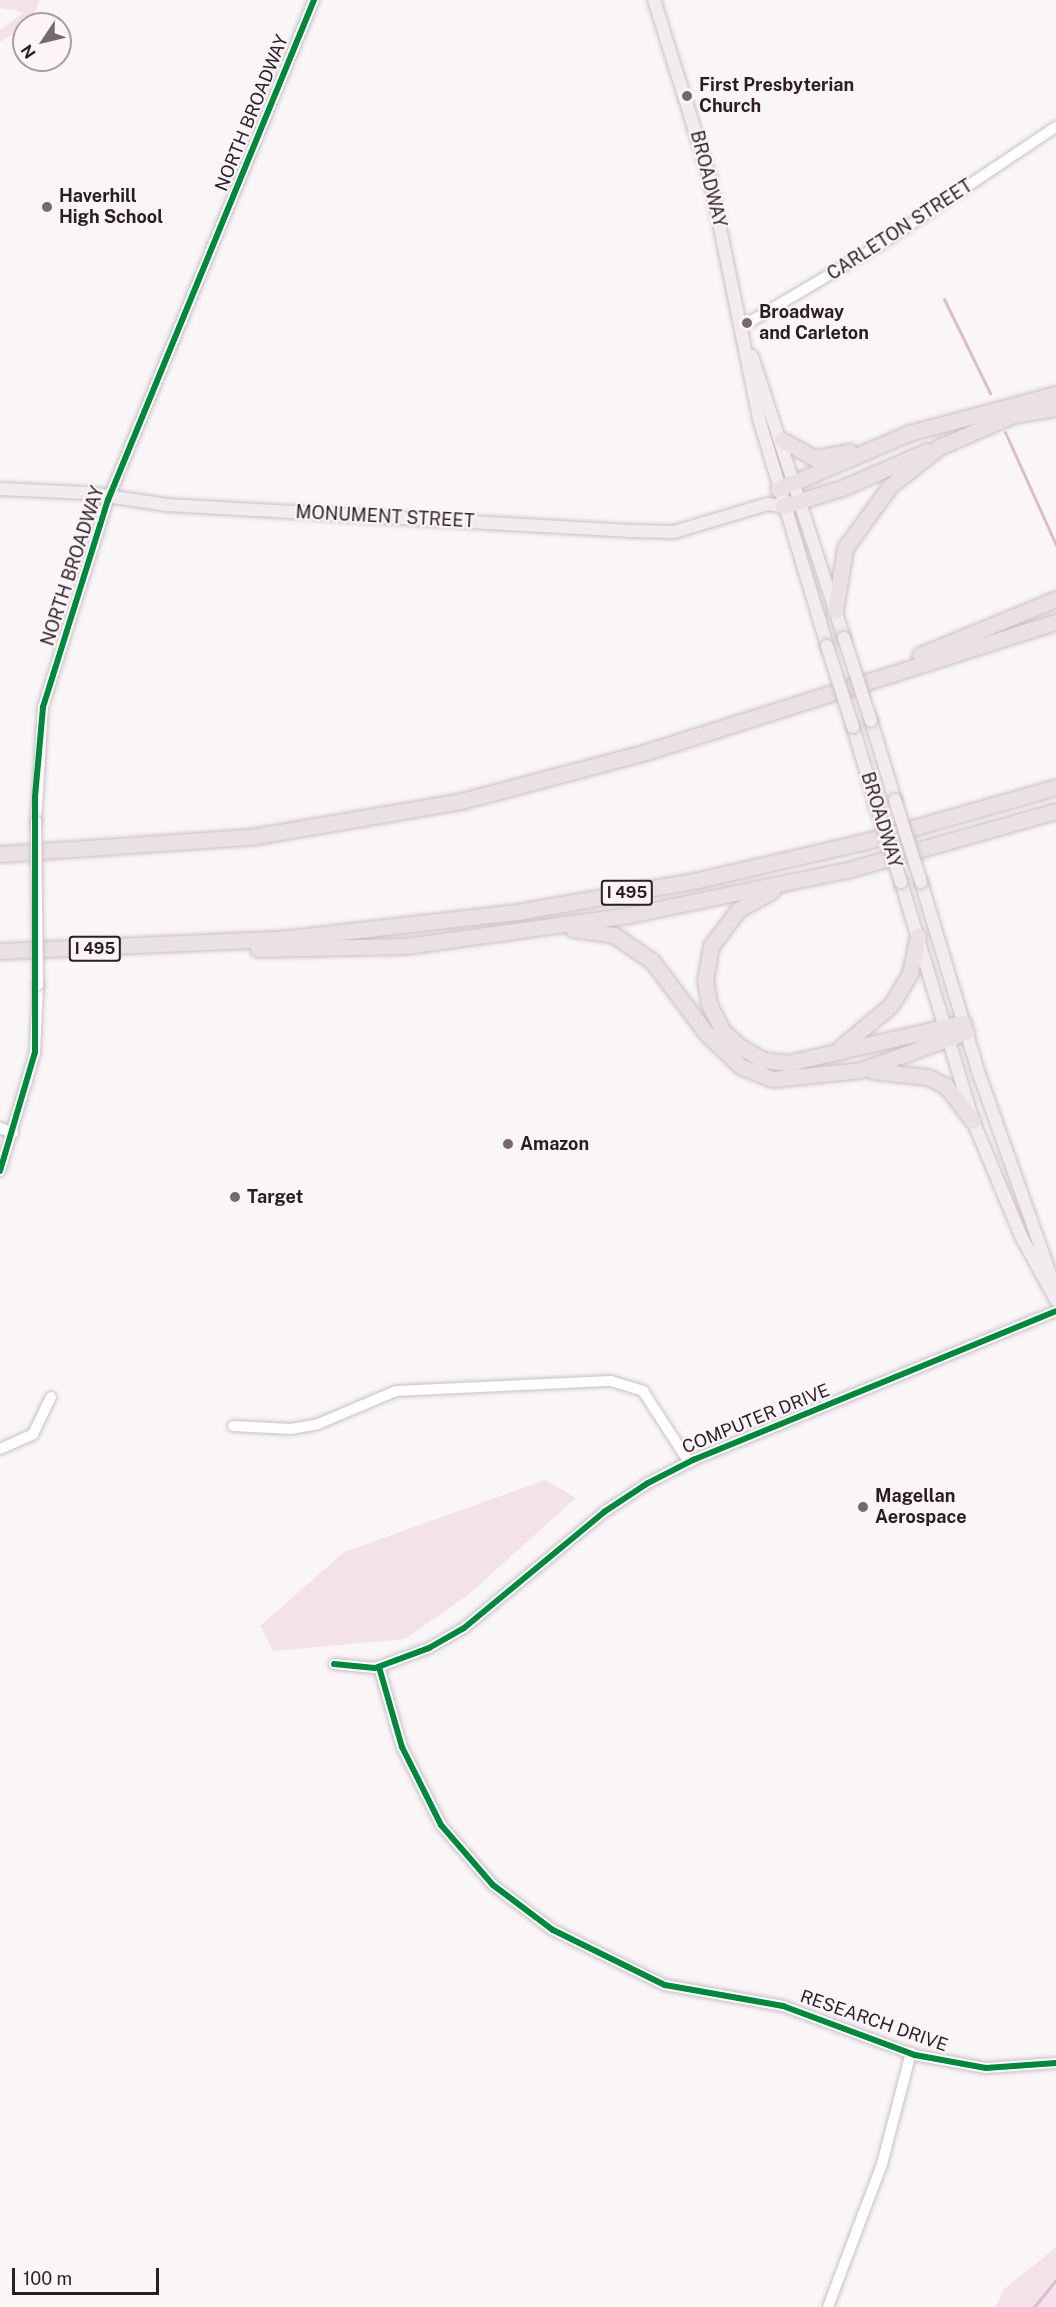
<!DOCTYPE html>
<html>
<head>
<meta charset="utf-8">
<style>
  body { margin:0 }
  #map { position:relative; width:1056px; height:2307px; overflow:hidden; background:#faf6f8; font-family:"Public Sans",sans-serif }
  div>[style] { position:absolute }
  .green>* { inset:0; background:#f4e2eb }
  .stream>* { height:3px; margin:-1.5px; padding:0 1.5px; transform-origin:1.5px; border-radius:1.5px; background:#ddbdcd }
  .roads { filter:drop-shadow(0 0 2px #c9c1c5) drop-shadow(0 0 2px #c9c1c5) }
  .minor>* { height:10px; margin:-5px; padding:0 5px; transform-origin:5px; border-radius:5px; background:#fefefe }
  .major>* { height:12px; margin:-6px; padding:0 6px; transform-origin:6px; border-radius:6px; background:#f2ecf0 }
  .highway>* { height:15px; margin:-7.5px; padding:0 7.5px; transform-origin:7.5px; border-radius:7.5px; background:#ebe0e5 }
  .bridges { filter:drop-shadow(0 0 2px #c9c1c5) drop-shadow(0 0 2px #c9c1c5) }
  .minor-bridge>* { height:10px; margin:-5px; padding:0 5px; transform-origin:5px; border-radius:5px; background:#fefefe }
  .major-bridge>* { height:12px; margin:-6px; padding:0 6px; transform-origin:6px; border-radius:6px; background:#f2ecf0 }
  .cycleway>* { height:6px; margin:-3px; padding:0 3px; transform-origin:3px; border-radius:3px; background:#00873e }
  .dots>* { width:16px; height:16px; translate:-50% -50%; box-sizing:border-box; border:3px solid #fcf4f8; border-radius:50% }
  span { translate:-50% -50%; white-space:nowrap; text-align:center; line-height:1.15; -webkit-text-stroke:4.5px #fcf4f8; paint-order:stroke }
  .shield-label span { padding:2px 4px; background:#fcf4f8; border:2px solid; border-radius:4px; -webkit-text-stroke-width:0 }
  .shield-label { font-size:16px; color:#2b1d24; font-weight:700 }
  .poi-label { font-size:18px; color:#2b1d24; font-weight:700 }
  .left { translate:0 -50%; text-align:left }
  .street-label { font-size:18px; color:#2b1d24 }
  .north { position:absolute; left:12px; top:12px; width:60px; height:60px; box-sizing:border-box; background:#fcf4f8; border:2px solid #a89ea3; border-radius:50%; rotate:235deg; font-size:16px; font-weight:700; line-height:24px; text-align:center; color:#2b1d24 }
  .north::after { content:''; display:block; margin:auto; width:21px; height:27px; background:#73696e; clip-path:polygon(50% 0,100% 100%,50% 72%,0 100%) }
  .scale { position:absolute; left:12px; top:2268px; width:147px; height:27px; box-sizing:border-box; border:3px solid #2b1d24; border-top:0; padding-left:8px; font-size:18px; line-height:21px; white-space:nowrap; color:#2b1d24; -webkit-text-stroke:4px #fcf4f8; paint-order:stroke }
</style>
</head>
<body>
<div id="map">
  <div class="green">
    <div style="clip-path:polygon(0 0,40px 0,29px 24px,0 42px,0 30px,24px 12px,0 8px)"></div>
    <div style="clip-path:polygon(545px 1480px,576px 1498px,468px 1595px,405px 1639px,273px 1651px,260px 1626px,344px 1552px)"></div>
    <div style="clip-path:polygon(1056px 2247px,1056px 2307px,996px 2307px,1003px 2290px)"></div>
  </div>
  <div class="stream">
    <div style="left:944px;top:299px;width:105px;rotate:63.9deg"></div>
    <div style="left:1005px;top:432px;width:124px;rotate:65.7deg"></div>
    <div style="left:1034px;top:2307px;width:35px;rotate:-51deg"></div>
  </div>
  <div class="roads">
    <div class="minor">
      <div style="left:741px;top:327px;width:159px;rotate:-30.6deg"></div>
      <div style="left:878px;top:246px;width:214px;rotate:-33.8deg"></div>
      <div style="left:36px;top:821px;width:114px;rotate:-86.5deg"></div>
      <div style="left:43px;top:707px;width:217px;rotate:-72.6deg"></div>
      <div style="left:108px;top:500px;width:541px;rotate:-67.61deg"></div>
      <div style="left:0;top:1128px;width:14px;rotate:21deg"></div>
      <div style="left:0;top:1171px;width:123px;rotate:-73.5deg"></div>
      <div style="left:35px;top:1053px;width:68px;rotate:-87.5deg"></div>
      <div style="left:233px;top:1426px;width:58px;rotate:3deg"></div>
      <div style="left:291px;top:1429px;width:27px;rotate:-10deg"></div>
      <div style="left:318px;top:1424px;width:85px;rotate:-22.9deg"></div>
      <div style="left:396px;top:1391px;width:215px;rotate:-2.7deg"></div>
      <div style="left:611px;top:1381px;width:34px;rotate:17deg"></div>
      <div style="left:643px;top:1391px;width:85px;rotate:57.1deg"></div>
      <div style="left:0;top:1449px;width:36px;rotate:-24deg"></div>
      <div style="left:33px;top:1434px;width:41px;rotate:-64.1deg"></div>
      <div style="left:334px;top:1664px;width:41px;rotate:5.6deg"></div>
      <div style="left:375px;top:1668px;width:58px;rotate:-20.3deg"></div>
      <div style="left:429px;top:1648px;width:40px;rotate:-29.7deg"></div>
      <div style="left:464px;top:1628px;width:182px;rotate:-39.6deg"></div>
      <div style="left:604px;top:1512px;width:53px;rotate:-33.4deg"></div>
      <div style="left:648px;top:1483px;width:51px;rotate:-27.1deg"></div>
      <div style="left:693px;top:1460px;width:392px;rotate:-22.3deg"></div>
      <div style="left:379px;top:1667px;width:83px;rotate:74deg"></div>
      <div style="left:402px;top:1747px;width:87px;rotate:63.4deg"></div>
      <div style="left:441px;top:1825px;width:79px;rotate:49.1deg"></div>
      <div style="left:493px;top:1885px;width:75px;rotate:36.9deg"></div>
      <div style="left:553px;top:1930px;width:125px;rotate:26.2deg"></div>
      <div style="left:665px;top:1985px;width:120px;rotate:10.1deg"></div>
      <div style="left:783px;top:2006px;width:141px;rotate:20.4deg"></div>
      <div style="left:915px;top:2055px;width:72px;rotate:10.4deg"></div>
      <div style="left:986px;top:2068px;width:70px;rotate:-4.1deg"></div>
      <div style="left:828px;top:2307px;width:153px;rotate:-69.3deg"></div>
      <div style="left:882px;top:2164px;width:115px;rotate:-75.4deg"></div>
    </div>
    <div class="major">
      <div style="left:654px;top:0;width:188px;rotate:72.6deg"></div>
      <div style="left:710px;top:179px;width:248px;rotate:78.4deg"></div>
      <div style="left:760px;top:422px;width:234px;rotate:73.3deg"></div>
      <div style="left:752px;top:356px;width:297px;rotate:71.9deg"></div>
      <div style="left:0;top:489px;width:87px;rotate:2.6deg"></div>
      <div style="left:87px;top:493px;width:81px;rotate:8.5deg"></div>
      <div style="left:167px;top:505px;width:465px;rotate:3.2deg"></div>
      <div style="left:631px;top:531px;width:43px;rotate:1.3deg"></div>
      <div style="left:674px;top:532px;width:98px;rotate:-16.6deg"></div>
      <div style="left:768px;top:504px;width:15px;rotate:8deg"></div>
      <div style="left:871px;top:721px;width:83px;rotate:73.1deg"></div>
      <div style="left:853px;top:727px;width:81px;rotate:73.6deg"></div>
      <div style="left:901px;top:882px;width:250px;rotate:73.2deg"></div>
      <div style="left:973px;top:1121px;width:125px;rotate:67.3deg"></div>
      <div style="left:1021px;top:1236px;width:73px;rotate:61.3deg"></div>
      <div style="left:921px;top:882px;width:201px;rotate:73.2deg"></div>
      <div style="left:979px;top:1074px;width:226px;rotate:70.4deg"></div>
    </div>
    <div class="highway">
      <div style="left:782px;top:440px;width:37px;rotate:29deg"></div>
      <div style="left:814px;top:458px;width:36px;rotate:-10deg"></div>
      <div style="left:778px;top:489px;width:142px;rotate:-23.1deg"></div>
      <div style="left:909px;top:433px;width:152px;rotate:-14.9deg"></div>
      <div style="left:783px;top:506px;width:62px;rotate:-17deg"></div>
      <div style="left:842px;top:488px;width:93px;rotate:-23.5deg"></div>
      <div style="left:835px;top:611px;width:64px;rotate:-81deg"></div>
      <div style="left:845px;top:548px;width:77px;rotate:-54deg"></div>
      <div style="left:890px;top:486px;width:63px;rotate:-38.5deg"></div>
      <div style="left:939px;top:447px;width:81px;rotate:-23.4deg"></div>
      <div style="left:1013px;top:415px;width:44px;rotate:-9.2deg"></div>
      <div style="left:920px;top:655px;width:147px;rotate:-22.4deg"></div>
      <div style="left:0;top:854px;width:252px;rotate:-3.9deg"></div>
      <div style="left:251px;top:837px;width:213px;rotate:-9.7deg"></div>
      <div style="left:461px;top:801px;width:191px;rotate:-14.8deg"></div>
      <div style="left:646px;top:752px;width:430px;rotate:-17.6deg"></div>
      <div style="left:772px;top:891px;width:39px;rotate:151deg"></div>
      <div style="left:738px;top:910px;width:45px;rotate:126.9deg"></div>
      <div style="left:711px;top:946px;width:34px;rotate:100deg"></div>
      <div style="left:705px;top:979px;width:25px;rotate:81deg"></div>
      <div style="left:709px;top:1004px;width:30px;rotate:63deg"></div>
      <div style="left:723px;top:1031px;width:22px;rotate:43deg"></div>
      <div style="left:739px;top:1046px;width:28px;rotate:30deg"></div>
      <div style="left:763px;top:1060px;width:25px;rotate:7deg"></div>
      <div style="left:788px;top:1063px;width:180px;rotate:-12.9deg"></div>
      <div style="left:573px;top:929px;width:41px;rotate:8.3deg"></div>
      <div style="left:614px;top:935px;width:46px;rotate:34.4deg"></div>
      <div style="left:652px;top:961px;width:90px;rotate:53.1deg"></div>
      <div style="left:706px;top:1033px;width:47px;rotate:44.1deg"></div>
      <div style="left:740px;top:1066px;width:35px;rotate:22deg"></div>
      <div style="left:773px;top:1079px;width:88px;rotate:-5.8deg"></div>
      <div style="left:861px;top:1070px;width:112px;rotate:-19.9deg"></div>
      <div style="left:258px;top:949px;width:148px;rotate:-1.2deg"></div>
      <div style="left:406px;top:946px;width:225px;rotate:-7.9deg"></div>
      <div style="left:629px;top:915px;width:223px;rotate:-11.7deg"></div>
      <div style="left:847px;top:870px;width:217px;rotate:-15.8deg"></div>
      <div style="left:0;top:951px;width:280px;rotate:-2.5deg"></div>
      <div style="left:280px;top:939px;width:239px;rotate:-6.5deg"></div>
      <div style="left:517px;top:912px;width:184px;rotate:-10deg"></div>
      <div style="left:698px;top:880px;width:173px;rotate:-13deg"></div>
      <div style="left:867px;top:841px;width:197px;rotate:-15.9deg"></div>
      <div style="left:841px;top:1047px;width:65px;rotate:-40deg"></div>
      <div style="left:891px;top:1005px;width:37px;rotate:-59deg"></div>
      <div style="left:910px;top:973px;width:38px;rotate:-78deg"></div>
      <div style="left:873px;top:1071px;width:55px;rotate:6.2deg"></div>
      <div style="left:928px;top:1077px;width:20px;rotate:27deg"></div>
      <div style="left:946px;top:1086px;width:44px;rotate:52.4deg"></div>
    </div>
  </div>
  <div class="bridges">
    <div class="minor-bridge">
      <div style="left:36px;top:821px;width:164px;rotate:89.3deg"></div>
    </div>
    <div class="major-bridge">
      <div style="left:844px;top:638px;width:87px;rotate:72deg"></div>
      <div style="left:827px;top:646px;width:85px;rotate:72.2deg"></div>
      <div style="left:895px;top:800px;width:86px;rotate:72.4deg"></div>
      <div style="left:876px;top:805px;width:81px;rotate:72deg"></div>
    </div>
  </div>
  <div class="cycleway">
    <div style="left:0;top:1171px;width:124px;rotate:-73.6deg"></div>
    <div style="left:35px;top:1052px;width:255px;rotate:-90deg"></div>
    <div style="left:35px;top:797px;width:90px;rotate:-84.9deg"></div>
    <div style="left:43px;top:707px;width:217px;rotate:-72.6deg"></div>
    <div style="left:108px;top:500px;width:541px;rotate:-67.61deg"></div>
    <div style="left:334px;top:1664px;width:41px;rotate:5.6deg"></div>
    <div style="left:375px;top:1668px;width:58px;rotate:-20.3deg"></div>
    <div style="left:429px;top:1648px;width:40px;rotate:-29.7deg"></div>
    <div style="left:464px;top:1628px;width:182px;rotate:-39.6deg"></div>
    <div style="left:604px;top:1512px;width:53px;rotate:-33.4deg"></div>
    <div style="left:648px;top:1483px;width:51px;rotate:-27.1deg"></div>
    <div style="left:693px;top:1460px;width:392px;rotate:-22.3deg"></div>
    <div style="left:379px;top:1667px;width:83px;rotate:74deg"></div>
    <div style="left:402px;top:1747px;width:87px;rotate:63.4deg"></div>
    <div style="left:441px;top:1825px;width:79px;rotate:49.1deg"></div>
    <div style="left:493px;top:1885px;width:75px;rotate:36.9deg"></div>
    <div style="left:553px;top:1930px;width:125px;rotate:26.2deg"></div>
    <div style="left:665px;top:1985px;width:120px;rotate:10.1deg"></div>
    <div style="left:783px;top:2006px;width:141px;rotate:20.4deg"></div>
    <div style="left:915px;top:2055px;width:72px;rotate:10.4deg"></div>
    <div style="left:986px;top:2068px;width:70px;rotate:-4.1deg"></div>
  </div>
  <div class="dots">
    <div style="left:687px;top:96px;background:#73696e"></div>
    <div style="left:47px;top:207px;background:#73696e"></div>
    <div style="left:747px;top:323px;background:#73696e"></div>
    <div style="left:508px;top:1144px;background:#73696e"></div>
    <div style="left:235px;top:1197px;background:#73696e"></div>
    <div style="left:863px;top:1507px;background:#73696e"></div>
  </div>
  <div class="shield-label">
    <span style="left:627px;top:893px">I 495</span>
    <span style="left:95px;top:949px">I 495</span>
  </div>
  <div class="poi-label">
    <span class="left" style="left:699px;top:96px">First Presbyterian<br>Church</span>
    <span class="left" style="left:59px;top:207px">Haverhill<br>High School</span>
    <span class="left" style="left:759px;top:323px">Broadway<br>and Carleton</span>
    <span class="left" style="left:520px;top:1144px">Amazon</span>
    <span class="left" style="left:247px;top:1197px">Target</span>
    <span class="left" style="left:875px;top:1507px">Magellan<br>Aerospace</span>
  </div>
  <div class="street-label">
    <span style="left:252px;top:113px;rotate:-68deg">NORTH BROADWAY</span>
    <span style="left:708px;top:179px;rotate:76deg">BROADWAY</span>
    <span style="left:900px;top:230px;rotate:-33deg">CARLETON STREET</span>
    <span style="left:385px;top:517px;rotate:3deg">MONUMENT STREET</span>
    <span style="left:73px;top:566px;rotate:-72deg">NORTH BROADWAY</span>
    <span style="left:881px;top:820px;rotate:73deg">BROADWAY</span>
    <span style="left:756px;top:1419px;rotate:-22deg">COMPUTER DRIVE</span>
    <span style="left:874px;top:2021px;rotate:19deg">RESEARCH DRIVE</span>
  </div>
  <div class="north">N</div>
  <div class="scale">100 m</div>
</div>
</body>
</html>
